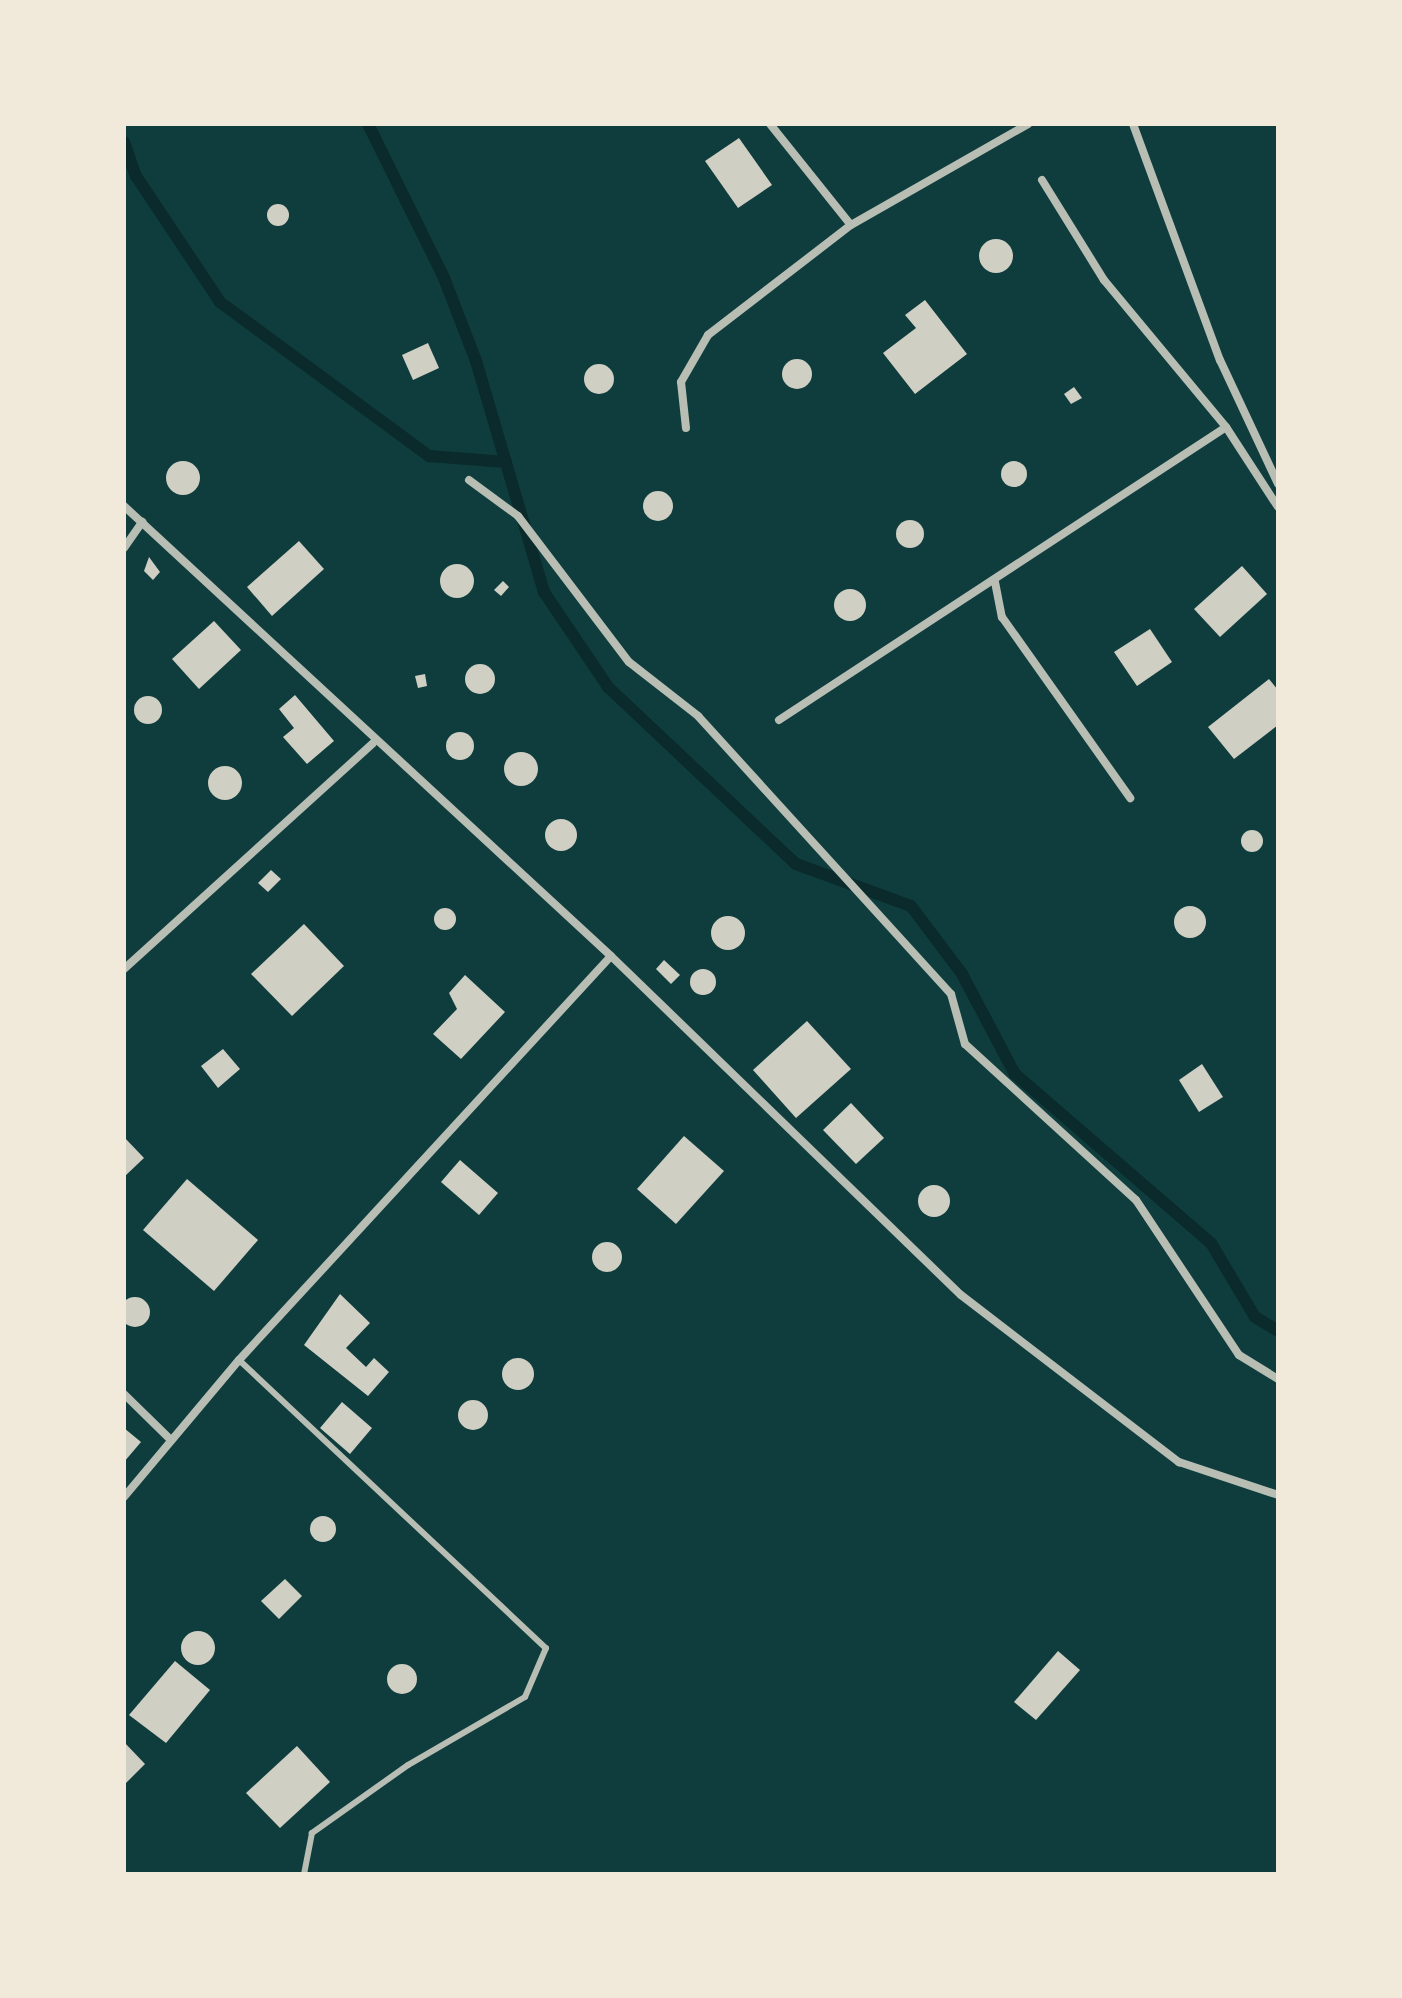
<!DOCTYPE html>
<html>
<head>
<meta charset="utf-8">
<style>
  body { margin:0 }
  #map { position:relative; width:1402px; height:1998px; overflow:hidden; background:#0f3d3e; font-family:"Nunito Sans",sans-serif }
  div>[style] { position:absolute }
  .stream>* { height:12px; margin:-6px; padding:0 6px; transform-origin:6px; border-radius:6px; background:#0a2a2b }
  .building>* { inset:0; background:#cfcfc3 }
  .round { border-radius:50% }
  .service>* { height:6px; margin:-3px; padding:0 3px; transform-origin:3px; border-radius:3px; background:#b8beb3 }
  .minor>* { height:8px; margin:-4px; padding:0 4px; transform-origin:4px; border-radius:4px; background:#b8beb3 }
  span { translate:-50% -50%; white-space:nowrap; text-align:center; line-height:1.15; -webkit-text-stroke:7px #f1e9da; paint-order:stroke }
  .frame { position:absolute; inset:0; border:126px solid #f1e9da; pointer-events:none }
</style>
</head>
<body>
<div id="map">
  <div class="stream">
    <div style="left:368px;top:124px;width:172px;rotate:63.7deg"></div>
    <div style="left:444px;top:278px;width:89px;rotate:68.9deg"></div>
    <div style="left:476px;top:361px;width:241px;rotate:73.6deg"></div>
    <div style="left:544px;top:592px;width:115px;rotate:56deg"></div>
    <div style="left:608px;top:687px;width:258px;rotate:43.3deg"></div>
    <div style="left:796px;top:864px;width:122px;rotate:20.1deg"></div>
    <div style="left:911px;top:906px;width:85px;rotate:53.1deg"></div>
    <div style="left:962px;top:974px;width:113px;rotate:62.1deg"></div>
    <div style="left:1015px;top:1074px;width:259px;rotate:40.8deg"></div>
    <div style="left:1211px;top:1243px;width:86px;rotate:59.3deg"></div>
    <div style="left:1255px;top:1317px;width:27px;rotate:31deg"></div>
    <div style="left:124px;top:142px;width:36px;rotate:71deg"></div>
    <div style="left:136px;top:176px;width:151px;rotate:56.3deg"></div>
    <div style="left:220px;top:302px;width:260px;rotate:36.4deg"></div>
    <div style="left:429px;top:456px;width:77px;rotate:4.5deg"></div>
  </div>
  <div class="building">
    <div style="clip-path:polygon(739px 138px,772px 185px,738px 208px,705px 161px)"></div>
    <div class="round" style="left:267px;top:204px;width:22px;height:22px"></div>
    <div class="round" style="left:979px;top:239px;width:34px;height:34px"></div>
    <div style="clip-path:polygon(925px 300px,967px 354px,915px 394px,883px 353px,916px 328px,905px 315px)"></div>
    <div style="clip-path:polygon(428px 343px,439px 368px,413px 380px,402px 355px)"></div>
    <div class="round" style="left:782px;top:359px;width:30px;height:30px"></div>
    <div class="round" style="left:584px;top:364px;width:30px;height:30px"></div>
    <div style="clip-path:polygon(1074px 387px,1082px 398px,1071px 404px,1064px 394px)"></div>
    <div class="round" style="left:1001px;top:461px;width:26px;height:26px"></div>
    <div class="round" style="left:166px;top:461px;width:34px;height:34px"></div>
    <div class="round" style="left:643px;top:491px;width:30px;height:30px"></div>
    <div class="round" style="left:896px;top:520px;width:28px;height:28px"></div>
    <div style="clip-path:polygon(299px 541px,324px 569px,272px 616px,247px 587px)"></div>
    <div style="clip-path:polygon(149px 557px,160px 572px,153px 580px,144px 571px)"></div>
    <div class="round" style="left:440px;top:564px;width:34px;height:34px"></div>
    <div style="clip-path:polygon(1242px 566px,1267px 594px,1220px 637px,1194px 609px)"></div>
    <div style="clip-path:polygon(503px 581px,509px 587px,501px 596px,494px 590px)"></div>
    <div class="round" style="left:834px;top:589px;width:32px;height:32px"></div>
    <div style="clip-path:polygon(214px 621px,241px 650px,199px 689px,172px 659px)"></div>
    <div style="clip-path:polygon(1150px 629px,1172px 662px,1137px 686px,1114px 652px)"></div>
    <div class="round" style="left:465px;top:664px;width:30px;height:30px"></div>
    <div style="clip-path:polygon(425px 674px,427px 686px,418px 688px,415px 676px)"></div>
    <div style="clip-path:polygon(1269px 679px,1278px 690px,1278px 725px,1234px 759px,1208px 727px)"></div>
    <div style="clip-path:polygon(295px 695px,334px 741px,307px 764px,283px 737px,294px 728px,279px 709px)"></div>
    <div class="round" style="left:134px;top:696px;width:28px;height:28px"></div>
    <div class="round" style="left:446px;top:732px;width:28px;height:28px"></div>
    <div class="round" style="left:504px;top:752px;width:34px;height:34px"></div>
    <div class="round" style="left:208px;top:766px;width:34px;height:34px"></div>
    <div class="round" style="left:545px;top:819px;width:32px;height:32px"></div>
    <div class="round" style="left:1241px;top:830px;width:22px;height:22px"></div>
    <div style="clip-path:polygon(271px 870px,281px 879px,268px 892px,258px 883px)"></div>
    <div class="round" style="left:1174px;top:906px;width:32px;height:32px"></div>
    <div class="round" style="left:434px;top:908px;width:22px;height:22px"></div>
    <div class="round" style="left:711px;top:916px;width:34px;height:34px"></div>
    <div style="clip-path:polygon(304px 924px,344px 966px,292px 1016px,251px 974px)"></div>
    <div style="clip-path:polygon(664px 960px,680px 975px,671px 984px,656px 969px)"></div>
    <div class="round" style="left:690px;top:969px;width:26px;height:26px"></div>
    <div style="clip-path:polygon(465px 975px,505px 1012px,461px 1059px,433px 1034px,457px 1009px,449px 993px)"></div>
    <div style="clip-path:polygon(807px 1021px,851px 1069px,796px 1118px,753px 1070px)"></div>
    <div style="clip-path:polygon(223px 1049px,240px 1069px,218px 1088px,201px 1066px)"></div>
    <div style="clip-path:polygon(1202px 1064px,1223px 1097px,1199px 1112px,1179px 1080px)"></div>
    <div style="clip-path:polygon(851px 1103px,884px 1138px,856px 1164px,823px 1130px)"></div>
    <div style="clip-path:polygon(684px 1136px,724px 1171px,676px 1224px,637px 1189px)"></div>
    <div style="clip-path:polygon(124px 1137px,144px 1158px,124px 1177px)"></div>
    <div style="clip-path:polygon(460px 1160px,498px 1193px,479px 1215px,441px 1182px)"></div>
    <div style="clip-path:polygon(187px 1179px,258px 1240px,214px 1291px,143px 1230px)"></div>
    <div class="round" style="left:918px;top:1185px;width:32px;height:32px"></div>
    <div class="round" style="left:592px;top:1242px;width:30px;height:30px"></div>
    <div style="clip-path:polygon(340px 1294px,370px 1323px,346px 1348px,366px 1367px,374px 1358px,389px 1372px,368px 1396px,304px 1345px)"></div>
    <div class="round" style="left:120px;top:1297px;width:30px;height:30px"></div>
    <div class="round" style="left:502px;top:1358px;width:32px;height:32px"></div>
    <div class="round" style="left:458px;top:1400px;width:30px;height:30px"></div>
    <div style="clip-path:polygon(342px 1402px,372px 1428px,350px 1454px,320px 1428px)"></div>
    <div style="clip-path:polygon(124px 1428px,141px 1442px,124px 1462px)"></div>
    <div class="round" style="left:310px;top:1516px;width:26px;height:26px"></div>
    <div style="clip-path:polygon(285px 1579px,302px 1596px,279px 1619px,261px 1601px)"></div>
    <div class="round" style="left:181px;top:1631px;width:34px;height:34px"></div>
    <div style="clip-path:polygon(1058px 1651px,1080px 1670px,1036px 1720px,1014px 1702px)"></div>
    <div style="clip-path:polygon(175px 1661px,210px 1690px,166px 1743px,129px 1715px)"></div>
    <div class="round" style="left:387px;top:1664px;width:30px;height:30px"></div>
    <div style="clip-path:polygon(124px 1742px,145px 1764px,124px 1785px)"></div>
    <div style="clip-path:polygon(297px 1746px,330px 1782px,280px 1828px,246px 1793px)"></div>
  </div>
  <div class="service">
    <div style="left:239px;top:1360px;width:421px;rotate:43.2deg"></div>
    <div style="left:546px;top:1648px;width:53px;rotate:113.2deg"></div>
    <div style="left:525px;top:1697px;width:135px;rotate:149.8deg"></div>
    <div style="left:408px;top:1765px;width:118px;rotate:144.7deg"></div>
    <div style="left:312px;top:1833px;width:42px;rotate:101deg"></div>
  </div>
  <div class="minor">
    <div style="left:770px;top:124px;width:129px;rotate:51.3deg"></div>
    <div style="left:1133px;top:124px;width:252px;rotate:69.8deg"></div>
    <div style="left:1220px;top:360px;width:137px;rotate:64.9deg"></div>
    <div style="left:1042px;top:180px;width:118px;rotate:58.2deg"></div>
    <div style="left:1104px;top:280px;width:191px;rotate:50.3deg"></div>
    <div style="left:1226px;top:427px;width:95px;rotate:57deg"></div>
    <div style="left:686px;top:428px;width:46px;rotate:-96.2deg"></div>
    <div style="left:681px;top:382px;width:54px;rotate:-60.1deg"></div>
    <div style="left:708px;top:335px;width:180px;rotate:-37.6deg"></div>
    <div style="left:851px;top:225px;width:204px;rotate:-29.7deg"></div>
    <div style="left:469px;top:480px;width:61px;rotate:36.3deg"></div>
    <div style="left:518px;top:516px;width:183px;rotate:52.8deg"></div>
    <div style="left:629px;top:662px;width:88px;rotate:38deg"></div>
    <div style="left:698px;top:716px;width:376px;rotate:47.7deg"></div>
    <div style="left:951px;top:994px;width:52px;rotate:74.4deg"></div>
    <div style="left:965px;top:1044px;width:231px;rotate:42.4deg"></div>
    <div style="left:1136px;top:1200px;width:186px;rotate:56.4deg"></div>
    <div style="left:1239px;top:1355px;width:46px;rotate:31.6deg"></div>
    <div style="left:124px;top:506px;width:663px;rotate:42.74deg"></div>
    <div style="left:611px;top:956px;width:487px;rotate:44.1deg"></div>
    <div style="left:961px;top:1295px;width:275px;rotate:37.5deg"></div>
    <div style="left:1179px;top:1462px;width:104px;rotate:18.4deg"></div>
    <div style="left:124px;top:548px;width:32px;rotate:-55deg"></div>
    <div style="left:995px;top:582px;width:36px;rotate:79deg"></div>
    <div style="left:1002px;top:617px;width:222px;rotate:54.7deg"></div>
    <div style="left:779px;top:720px;width:534px;rotate:-33.24deg"></div>
    <div style="left:124px;top:969px;width:336px;rotate:-42.2deg"></div>
    <div style="left:124px;top:1394px;width:63px;rotate:44.4deg"></div>
    <div style="left:124px;top:1497px;width:179px;rotate:-50deg"></div>
    <div style="left:239px;top:1360px;width:549px;rotate:-47.36deg"></div>
  </div>
  <div class="frame"></div>
</div>
</body>
</html>
